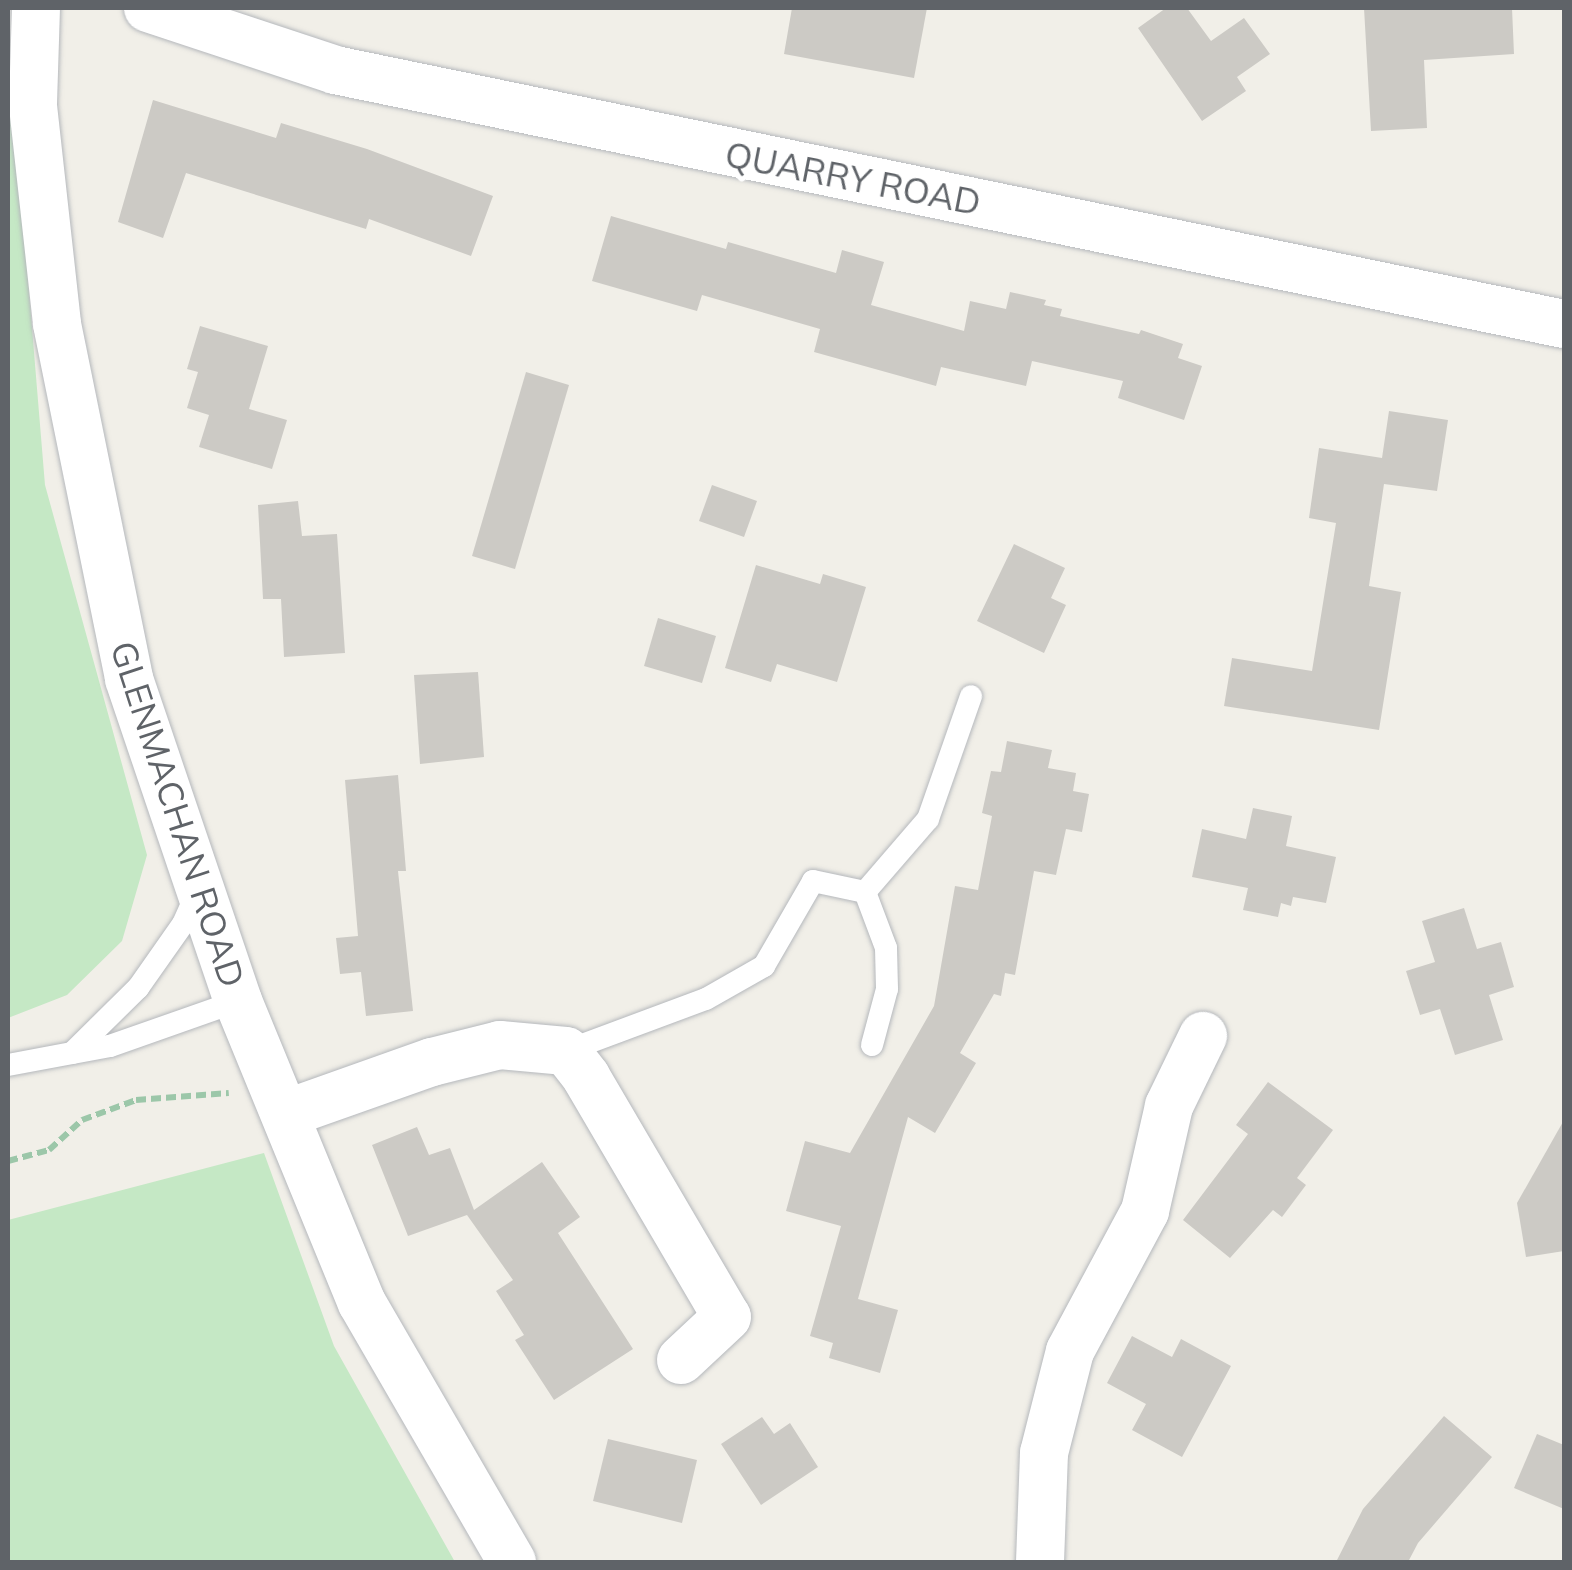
<!DOCTYPE html>
<html>
<head>
<meta charset="utf-8">
<style>
  body { margin:0 }
  #map { position:relative; width:1572px; height:1570px; overflow:hidden; background:#f1efe8; font-family:Mulish,sans-serif }
  div>[style] { position:absolute }
  .green>* { inset:0; background:#c5e8c5 }
  .building>* { inset:0; background:#cccac5 }
  .path>* { height:6px; margin-top:-3px; transform-origin:0; background:repeating-linear-gradient(90deg,#9cc7a9 0 10px,transparent 0 15px) }
  .roads { filter:drop-shadow(0 0 2px #b5b8bc) drop-shadow(0 0 2px #b5b8bc) }
  .lane>* { height:22px; margin:-11px; padding:0 11px; transform-origin:11px; border-radius:11px; background:#fff }
  .street>* { height:48px; margin:-24px; padding:0 24px; transform-origin:24px; border-radius:24px; background:#fff }
  span { translate:-50% -50%; white-space:nowrap; text-align:center; line-height:1.15; -webkit-text-stroke:10px #fff; paint-order:stroke }
  .street-label { font-size:35px; color:#5f6368 }
  .frame { position:absolute; inset:0; border:10px solid #5f6368; pointer-events:none }
</style>
</head>
<body>
<div id="map">
  <div class="green">
    <div style="clip-path:polygon(8px 38px,45px 485px,147px 855px,122px 941px,67px 995px,8px 1018px)"></div>
    <div style="clip-path:polygon(264px 1153px,334px 1346px,455px 1562px,8px 1562px,8px 1220px)"></div>
  </div>
  <div class="building">
    <div style="clip-path:polygon(792px 8px,927px 8px,914px 78px,784px 54px)"></div>
    <div style="clip-path:polygon(1166px 8px,1187px 8px,1211px 41px,1244px 18px,1270px 54px,1237px 77px,1246px 91px,1202px 121px,1138px 28px)"></div>
    <div style="clip-path:polygon(1364px 8px,1512px 8px,1514px 54px,1424px 60px,1427px 128px,1371px 131px)"></div>
    <div style="clip-path:polygon(153px 100px,276px 138px,281px 123px,367px 149px,493px 196px,471px 256px,369px 219px,366px 229px,186px 173px,163px 238px,118px 222px)"></div>
    <div style="clip-path:polygon(611px 216px,726px 249px,728px 242px,836px 273px,842px 250px,884px 262px,871px 305px,964px 331px,970px 301px,1006px 309px,1010px 292px,1046px 300px,1044px 305px,1062px 309px,1060px 316px,1139px 334px,1141px 330px,1183px 344px,1178px 358px,1202px 366px,1184px 420px,1118px 398px,1123px 381px,1032px 361px,1026px 386px,941px 367px,936px 386px,814px 352px,820px 329px,702px 295px,697px 311px,592px 281px)"></div>
    <div style="clip-path:polygon(200px 326px,268px 346px,249px 409px,287px 420px,272px 469px,199px 447px,209px 415px,187px 408px,198px 372px,187px 369px)"></div>
    <div style="clip-path:polygon(526px 372px,569px 385px,515px 569px,472px 556px)"></div>
    <div style="clip-path:polygon(1389px 411px,1448px 420px,1437px 491px,1384px 484px,1369px 586px,1401px 592px,1379px 730px,1224px 706px,1232px 658px,1312px 671px,1336px 523px,1309px 518px,1319px 448px,1382px 458px)"></div>
    <div style="clip-path:polygon(712px 485px,757px 501px,744px 537px,699px 521px)"></div>
    <div style="clip-path:polygon(298px 501px,302px 536px,337px 534px,345px 653px,284px 657px,281px 599px,263px 599px,258px 505px)"></div>
    <div style="clip-path:polygon(1014px 544px,1065px 568px,1051px 598px,1066px 605px,1044px 653px,977px 621px)"></div>
    <div style="clip-path:polygon(756px 565px,820px 584px,823px 574px,866px 587px,837px 682px,777px 664px,771px 682px,725px 668px)"></div>
    <div style="clip-path:polygon(658px 618px,716px 636px,702px 683px,644px 666px)"></div>
    <div style="clip-path:polygon(478px 672px,484px 757px,420px 764px,414px 675px)"></div>
    <div style="clip-path:polygon(1007px 741px,1052px 750px,1048px 768px,1076px 773px,1073px 791px,1089px 794px,1082px 832px,1066px 829px,1056px 875px,1034px 871px,1015px 975px,1005px 973px,1001px 996px,994px 994px,960px 1053px,976px 1063px,935px 1133px,908px 1117px,858px 1299px,898px 1310px,880px 1373px,829px 1358px,833px 1343px,810px 1336px,841px 1226px,786px 1211px,805px 1141px,850px 1153px,934px 1006px,955px 886px,978px 890px,992px 816px,982px 813px,991px 771px,1001px 772px)"></div>
    <div style="clip-path:polygon(398px 775px,406px 871px,398px 871px,413px 1011px,366px 1016px,361px 972px,340px 974px,336px 938px,358px 936px,345px 780px)"></div>
    <div style="clip-path:polygon(1253px 808px,1292px 816px,1286px 846px,1336px 857px,1326px 903px,1293px 897px,1291px 906px,1281px 903px,1278px 917px,1243px 910px,1248px 888px,1192px 877px,1202px 829px,1246px 839px)"></div>
    <div style="clip-path:polygon(1464px 908px,1477px 949px,1501px 942px,1514px 987px,1489px 995px,1503px 1040px,1455px 1055px,1440px 1009px,1420px 1015px,1406px 971px,1435px 962px,1422px 921px)"></div>
    <div style="clip-path:polygon(1268px 1082px,1333px 1130px,1297px 1178px,1306px 1185px,1282px 1217px,1273px 1210px,1230px 1258px,1183px 1220px,1248px 1134px,1236px 1125px)"></div>
    <div style="clip-path:polygon(1564px 1120px,1564px 1251px,1526px 1257px,1517px 1203px)"></div>
    <div style="clip-path:polygon(417px 1127px,429px 1155px,450px 1148px,474px 1210px,542px 1162px,580px 1217px,558px 1233px,633px 1349px,554px 1400px,515px 1340px,524px 1335px,496px 1291px,513px 1280px,467px 1215px,408px 1236px,372px 1145px)"></div>
    <div style="clip-path:polygon(1132px 1336px,1172px 1357px,1181px 1339px,1231px 1366px,1182px 1457px,1132px 1430px,1146px 1404px,1107px 1383px)"></div>
    <div style="clip-path:polygon(1444px 1416px,1492px 1457px,1418px 1543px,1408px 1562px,1336px 1562px,1363px 1509px)"></div>
    <div style="clip-path:polygon(762px 1417px,774px 1434px,790px 1423px,818px 1467px,761px 1505px,721px 1444px)"></div>
    <div style="clip-path:polygon(1537px 1434px,1564px 1445px,1564px 1509px,1514px 1488px)"></div>
    <div style="clip-path:polygon(608px 1439px,697px 1460px,682px 1523px,593px 1501px)"></div>
  </div>
  <div class="path">
    <div style="left:8px;top:1161px;width:42px;rotate:-15deg"></div>
    <div style="left:49px;top:1150px;width:45px;rotate:-42.3deg"></div>
    <div style="left:82px;top:1120px;width:58px;rotate:-20.3deg"></div>
    <div style="left:136px;top:1100px;width:93px;rotate:-4.3deg"></div>
  </div>
  <div class="roads">
    <div class="lane">
      <div style="left:865px;top:892px;width:96px;rotate:-49.2deg"></div>
      <div style="left:928px;top:819px;width:130px;rotate:-70.7deg"></div>
      <div style="left:566px;top:1051px;width:149px;rotate:-20.4deg"></div>
      <div style="left:706px;top:999px;width:67px;rotate:-29.6deg"></div>
      <div style="left:764px;top:966px;width:98px;rotate:-60deg"></div>
      <div style="left:813px;top:881px;width:53px;rotate:11.9deg"></div>
      <div style="left:865px;top:892px;width:60px;rotate:69.4deg"></div>
      <div style="left:886px;top:948px;width:41px;rotate:88.6deg"></div>
      <div style="left:887px;top:989px;width:58px;rotate:105deg"></div>
      <div style="left:72px;top:1053px;width:93px;rotate:-44.6deg"></div>
      <div style="left:138px;top:988px;width:78px;rotate:-54.9deg"></div>
      <div style="left:183px;top:924px;width:36px;rotate:-66deg"></div>
      <div style="left:8px;top:1065px;width:104px;rotate:-10.6deg"></div>
      <div style="left:110px;top:1046px;width:136px;rotate:-19.4deg"></div>
    </div>
    <div class="street">
      <div style="left:36px;top:8px;width:98px;rotate:91.8deg"></div>
      <div style="left:33px;top:106px;width:219px;rotate:83.7deg"></div>
      <div style="left:57px;top:324px;width:362px;rotate:78.5deg"></div>
      <div style="left:129px;top:679px;width:340px;rotate:71.3deg"></div>
      <div style="left:238px;top:1001px;width:326px;rotate:67.7deg"></div>
      <div style="left:362px;top:1303px;width:299px;rotate:59.9deg"></div>
      <div style="left:148px;top:8px;width:197px;rotate:18.3deg"></div>
      <div style="left:335px;top:70px;width:1255px;rotate:11.68deg"></div>
      <div style="left:285px;top:1114px;width:156px;rotate:-19.5deg"></div>
      <div style="left:432px;top:1062px;width:70px;rotate:-14deg"></div>
      <div style="left:500px;top:1045px;width:66px;rotate:5.2deg"></div>
      <div style="left:566px;top:1051px;width:33px;rotate:52deg"></div>
      <div style="left:586px;top:1077px;width:278px;rotate:59.6deg"></div>
      <div style="left:727px;top:1317px;width:63px;rotate:136.9deg"></div>
      <div style="left:1040px;top:1562px;width:109px;rotate:-87.9deg"></div>
      <div style="left:1044px;top:1453px;width:105px;rotate:-75.7deg"></div>
      <div style="left:1070px;top:1351px;width:159px;rotate:-61.8deg"></div>
      <div style="left:1145px;top:1211px;width:108px;rotate:-77.1deg"></div>
      <div style="left:1169px;top:1106px;width:78px;rotate:-64.1deg"></div>
    </div>
  </div>
  <div class="street-label">
    <span style="left:853px;top:178px;rotate:11deg">QUARRY ROAD</span>
    <span style="left:178px;top:814px;rotate:72deg">GLENMACHAN ROAD</span>
  </div>
  <div class="frame"></div>
</div>
</body>
</html>
